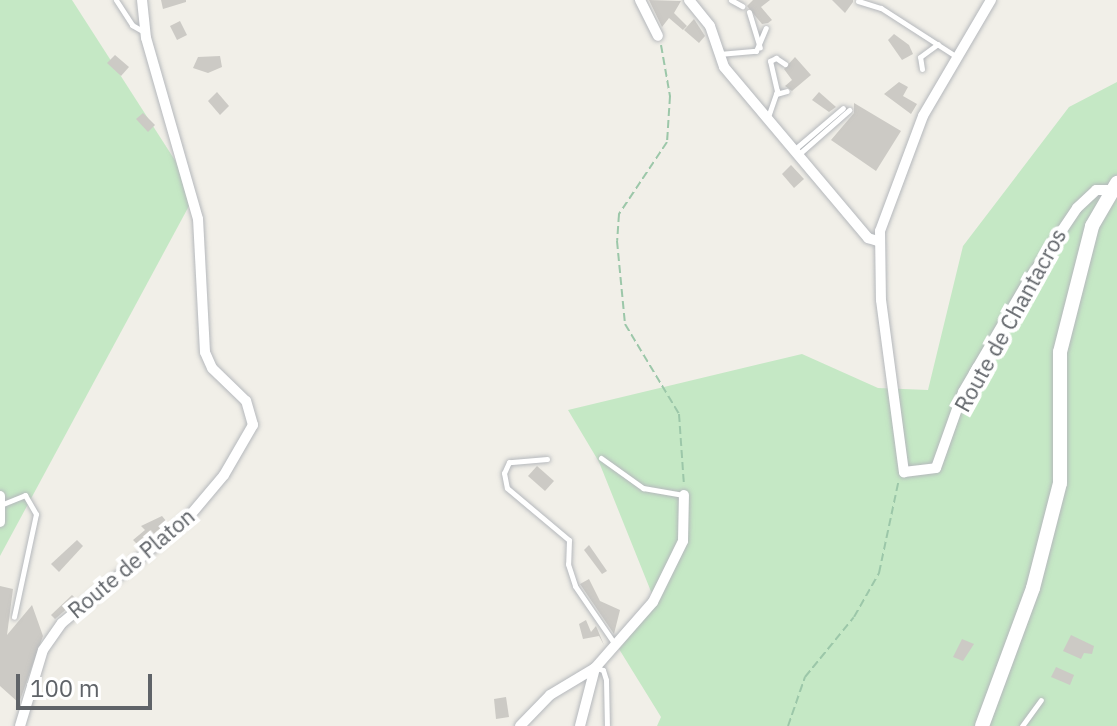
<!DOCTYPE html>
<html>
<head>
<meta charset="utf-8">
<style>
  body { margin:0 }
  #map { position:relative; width:1117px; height:726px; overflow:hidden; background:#f1efe8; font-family:"IBM Plex Sans",sans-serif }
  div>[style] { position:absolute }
  .green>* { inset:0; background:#c5e8c5 }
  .building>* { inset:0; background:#cccac5 }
  .path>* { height:2px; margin-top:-1px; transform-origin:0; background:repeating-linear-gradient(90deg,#9cc7a9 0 8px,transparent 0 12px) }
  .roads { filter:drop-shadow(0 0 2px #b5b8bc) drop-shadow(0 0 2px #b5b8bc) }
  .lane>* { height:5px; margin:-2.5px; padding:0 2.5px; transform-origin:2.5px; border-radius:2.5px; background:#fff }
  .street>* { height:10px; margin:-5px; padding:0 5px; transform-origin:5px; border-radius:5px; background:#fff }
  .secondary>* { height:14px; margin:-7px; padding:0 7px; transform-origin:7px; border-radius:7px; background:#fff }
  span { translate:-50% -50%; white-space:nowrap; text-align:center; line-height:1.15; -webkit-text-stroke:8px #fff; paint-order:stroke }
  .street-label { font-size:22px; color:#5f6368 }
  .scale { position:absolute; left:16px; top:674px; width:136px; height:36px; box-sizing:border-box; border:4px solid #5f6368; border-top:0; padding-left:10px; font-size:24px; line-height:28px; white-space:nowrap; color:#5f6368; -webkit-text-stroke:6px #fff; paint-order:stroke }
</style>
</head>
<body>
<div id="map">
  <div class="green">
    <div style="clip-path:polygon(0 0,72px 0,196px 193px,0 556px)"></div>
    <div style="clip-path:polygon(1117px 82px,1117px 726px,657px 726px,661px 717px,619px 649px,656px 604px,599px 462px,568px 410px,802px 354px,878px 388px,928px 390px,963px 246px,1069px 107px)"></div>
  </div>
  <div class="building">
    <div style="clip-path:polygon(161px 0,186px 0,186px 2px,163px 9px)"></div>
    <div style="clip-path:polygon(649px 0,681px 1px,674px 13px,687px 26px,683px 30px,669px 18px,662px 27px)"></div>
    <div style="clip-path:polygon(753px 0,770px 0,761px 7px,772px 20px,768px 23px,762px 24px,747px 6px)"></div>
    <div style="clip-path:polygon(832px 0,853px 0,853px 2px,845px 13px)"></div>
    <div style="clip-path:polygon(694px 19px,705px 36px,699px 43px,684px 30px)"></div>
    <div style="clip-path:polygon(180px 21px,187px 35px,177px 40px,170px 26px)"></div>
    <div style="clip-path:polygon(894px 34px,909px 45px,913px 54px,902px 60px,888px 40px)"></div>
    <div style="clip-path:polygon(115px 55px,129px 67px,121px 76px,107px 63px)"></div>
    <div style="clip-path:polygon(220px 56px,222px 67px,208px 73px,193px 68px,198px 57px)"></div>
    <div style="clip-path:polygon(795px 57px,811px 75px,792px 91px,785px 86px,792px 80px,784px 69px)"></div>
    <div style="clip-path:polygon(899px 82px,908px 87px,903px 96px,917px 104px,911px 114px,884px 94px)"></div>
    <div style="clip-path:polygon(217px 92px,229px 106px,220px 115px,208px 101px)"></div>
    <div style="clip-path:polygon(819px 92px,836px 107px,829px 112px,812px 100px)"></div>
    <div style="clip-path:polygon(854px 103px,901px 131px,876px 171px,831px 140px,854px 113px)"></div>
    <div style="clip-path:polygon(143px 113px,155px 125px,148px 132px,136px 119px)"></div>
    <div style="clip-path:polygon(791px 165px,804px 179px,794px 188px,782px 174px)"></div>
    <div style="clip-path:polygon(537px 466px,554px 481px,545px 491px,528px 476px)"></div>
    <div style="clip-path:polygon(162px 516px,167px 522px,140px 547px,133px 540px,145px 530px,141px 526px)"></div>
    <div style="clip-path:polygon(77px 540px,83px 546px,59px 572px,51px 564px)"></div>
    <div style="clip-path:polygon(589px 545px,607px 571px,602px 574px,584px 550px)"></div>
    <div style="clip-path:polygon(589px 579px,600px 601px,620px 610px,614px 634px,580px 584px)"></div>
    <div style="clip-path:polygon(0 586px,13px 589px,7px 635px,32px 605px,43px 636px,19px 703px,0 686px)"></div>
    <div style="clip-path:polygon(72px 595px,77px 600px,55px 619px,51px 615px)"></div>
    <div style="clip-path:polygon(586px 620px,591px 632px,596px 626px,604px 645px,599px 636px,583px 639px,579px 624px)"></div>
    <div style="clip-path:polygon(1071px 635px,1094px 646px,1092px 654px,1084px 653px,1081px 659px,1063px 651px)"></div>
    <div style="clip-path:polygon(962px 639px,974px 644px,963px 661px,953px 657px)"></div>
    <div style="clip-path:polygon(1056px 667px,1074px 675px,1070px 685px,1051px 677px)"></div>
    <div style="clip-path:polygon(506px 697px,509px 717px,496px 719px,494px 699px)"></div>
  </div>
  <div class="path">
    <div style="left:661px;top:45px;width:52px;rotate:80deg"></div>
    <div style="left:670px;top:96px;width:46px;rotate:93.7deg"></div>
    <div style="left:667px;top:142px;width:87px;rotate:123.7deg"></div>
    <div style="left:619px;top:214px;width:27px;rotate:94deg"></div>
    <div style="left:617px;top:241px;width:83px;rotate:84.5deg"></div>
    <div style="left:625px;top:324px;width:105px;rotate:59deg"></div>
    <div style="left:679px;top:414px;width:72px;rotate:86deg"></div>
    <div style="left:788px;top:726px;width:52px;rotate:-70.9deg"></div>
    <div style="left:805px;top:677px;width:77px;rotate:-50.8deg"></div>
    <div style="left:854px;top:617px;width:51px;rotate:-60.4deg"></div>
    <div style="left:879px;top:573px;width:96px;rotate:-78deg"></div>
  </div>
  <div class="roads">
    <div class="lane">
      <div style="left:116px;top:0;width:30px;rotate:57deg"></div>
      <div style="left:132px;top:25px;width:14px;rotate:30deg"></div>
      <div style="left:731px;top:0;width:13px;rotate:29deg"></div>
      <div style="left:858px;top:1px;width:24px;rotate:17deg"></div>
      <div style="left:881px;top:8px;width:90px;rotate:32.8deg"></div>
      <div style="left:749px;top:12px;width:37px;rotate:73deg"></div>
      <div style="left:719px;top:54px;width:37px;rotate:-5deg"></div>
      <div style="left:756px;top:51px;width:25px;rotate:-67deg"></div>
      <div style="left:922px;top:69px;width:12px;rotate:-99deg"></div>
      <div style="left:920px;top:57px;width:22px;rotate:-36deg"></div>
      <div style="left:776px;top:94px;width:11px;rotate:-15deg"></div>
      <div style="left:768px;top:117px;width:28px;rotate:-71deg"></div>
      <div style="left:777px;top:91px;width:31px;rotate:-103deg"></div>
      <div style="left:770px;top:61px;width:7px;rotate:-27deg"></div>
      <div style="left:776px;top:58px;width:11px;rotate:34deg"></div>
      <div style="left:795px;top:149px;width:63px;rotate:-40.5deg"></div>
      <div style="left:799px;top:154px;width:67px;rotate:-41.3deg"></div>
      <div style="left:601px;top:458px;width:52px;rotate:35.5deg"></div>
      <div style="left:643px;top:488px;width:41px;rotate:9.9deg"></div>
      <div style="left:547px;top:459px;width:38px;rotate:175deg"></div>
      <div style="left:509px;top:462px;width:12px;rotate:114deg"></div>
      <div style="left:504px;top:473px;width:15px;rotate:79deg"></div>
      <div style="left:507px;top:488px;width:81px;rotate:40deg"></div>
      <div style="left:569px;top:540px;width:24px;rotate:92deg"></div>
      <div style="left:568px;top:564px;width:23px;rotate:72deg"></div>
      <div style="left:575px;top:586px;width:69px;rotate:55.6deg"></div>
      <div style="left:3px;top:504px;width:24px;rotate:-22deg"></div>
      <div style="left:25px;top:495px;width:22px;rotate:60deg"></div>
      <div style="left:36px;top:514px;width:105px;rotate:102.1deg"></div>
      <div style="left:596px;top:668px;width:7px;rotate:16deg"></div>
      <div style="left:603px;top:670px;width:10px;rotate:73deg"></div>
      <div style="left:606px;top:680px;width:46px;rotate:88.8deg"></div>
      <div style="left:1022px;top:726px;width:32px;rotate:-54deg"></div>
    </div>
    <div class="street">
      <div style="left:640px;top:0;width:40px;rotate:63.4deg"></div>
      <div style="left:689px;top:0;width:33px;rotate:51deg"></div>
      <div style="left:710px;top:26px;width:43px;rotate:71.1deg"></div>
      <div style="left:724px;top:67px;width:224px;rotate:49.9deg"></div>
      <div style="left:868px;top:238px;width:10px;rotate:17deg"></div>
      <div style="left:991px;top:0;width:134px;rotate:120.4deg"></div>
      <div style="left:923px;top:116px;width:123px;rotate:110.5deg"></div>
      <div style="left:880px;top:231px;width:69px;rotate:89.2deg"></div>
      <div style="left:881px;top:300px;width:174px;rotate:82.4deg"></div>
      <div style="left:904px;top:472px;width:32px;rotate:-7deg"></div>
      <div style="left:936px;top:468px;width:81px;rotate:-70.4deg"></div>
      <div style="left:963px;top:392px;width:132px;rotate:-59.6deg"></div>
      <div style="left:1030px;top:278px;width:84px;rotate:-56.1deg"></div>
      <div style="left:1077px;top:208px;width:26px;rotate:-43deg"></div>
      <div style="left:1096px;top:190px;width:14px"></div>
      <div style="left:0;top:496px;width:26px;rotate:90deg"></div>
      <div style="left:595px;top:668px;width:88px;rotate:-48.7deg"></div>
      <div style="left:653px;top:602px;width:68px;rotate:-63.8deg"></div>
      <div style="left:683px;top:541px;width:46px;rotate:-88.8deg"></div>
      <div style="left:20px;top:726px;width:79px;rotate:-73.2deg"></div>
      <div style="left:43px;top:650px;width:33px;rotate:-55deg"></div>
      <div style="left:62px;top:623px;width:163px;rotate:-39.8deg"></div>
      <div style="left:187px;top:519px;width:57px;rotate:-49.9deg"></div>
      <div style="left:224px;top:475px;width:58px;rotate:-59.9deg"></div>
      <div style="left:253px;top:425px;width:25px;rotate:-106deg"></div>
      <div style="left:246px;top:401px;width:47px;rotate:-135.9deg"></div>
      <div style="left:212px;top:368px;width:17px;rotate:-114deg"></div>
      <div style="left:205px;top:352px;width:133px;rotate:-93deg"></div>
      <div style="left:198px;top:219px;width:188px;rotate:-106deg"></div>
      <div style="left:146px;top:38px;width:38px;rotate:-96deg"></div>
      <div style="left:520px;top:726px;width:43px;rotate:-45.9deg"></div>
      <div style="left:550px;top:695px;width:52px;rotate:-31deg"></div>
      <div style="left:595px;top:668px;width:60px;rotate:104.5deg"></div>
    </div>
    <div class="secondary">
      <div style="left:982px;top:726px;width:147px;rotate:-69.7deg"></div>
      <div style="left:1033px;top:588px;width:108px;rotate:-75.6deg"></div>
      <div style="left:1060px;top:483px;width:131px;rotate:-90deg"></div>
      <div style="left:1060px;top:352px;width:130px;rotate:-75.7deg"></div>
      <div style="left:1092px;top:226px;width:50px;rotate:-59.8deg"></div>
    </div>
  </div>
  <div class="street-label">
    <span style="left:1010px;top:320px;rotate:-61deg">Route de Chantacros</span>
    <span style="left:131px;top:563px;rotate:-40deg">Route de Platon</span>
  </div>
  <div class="scale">100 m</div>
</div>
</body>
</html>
